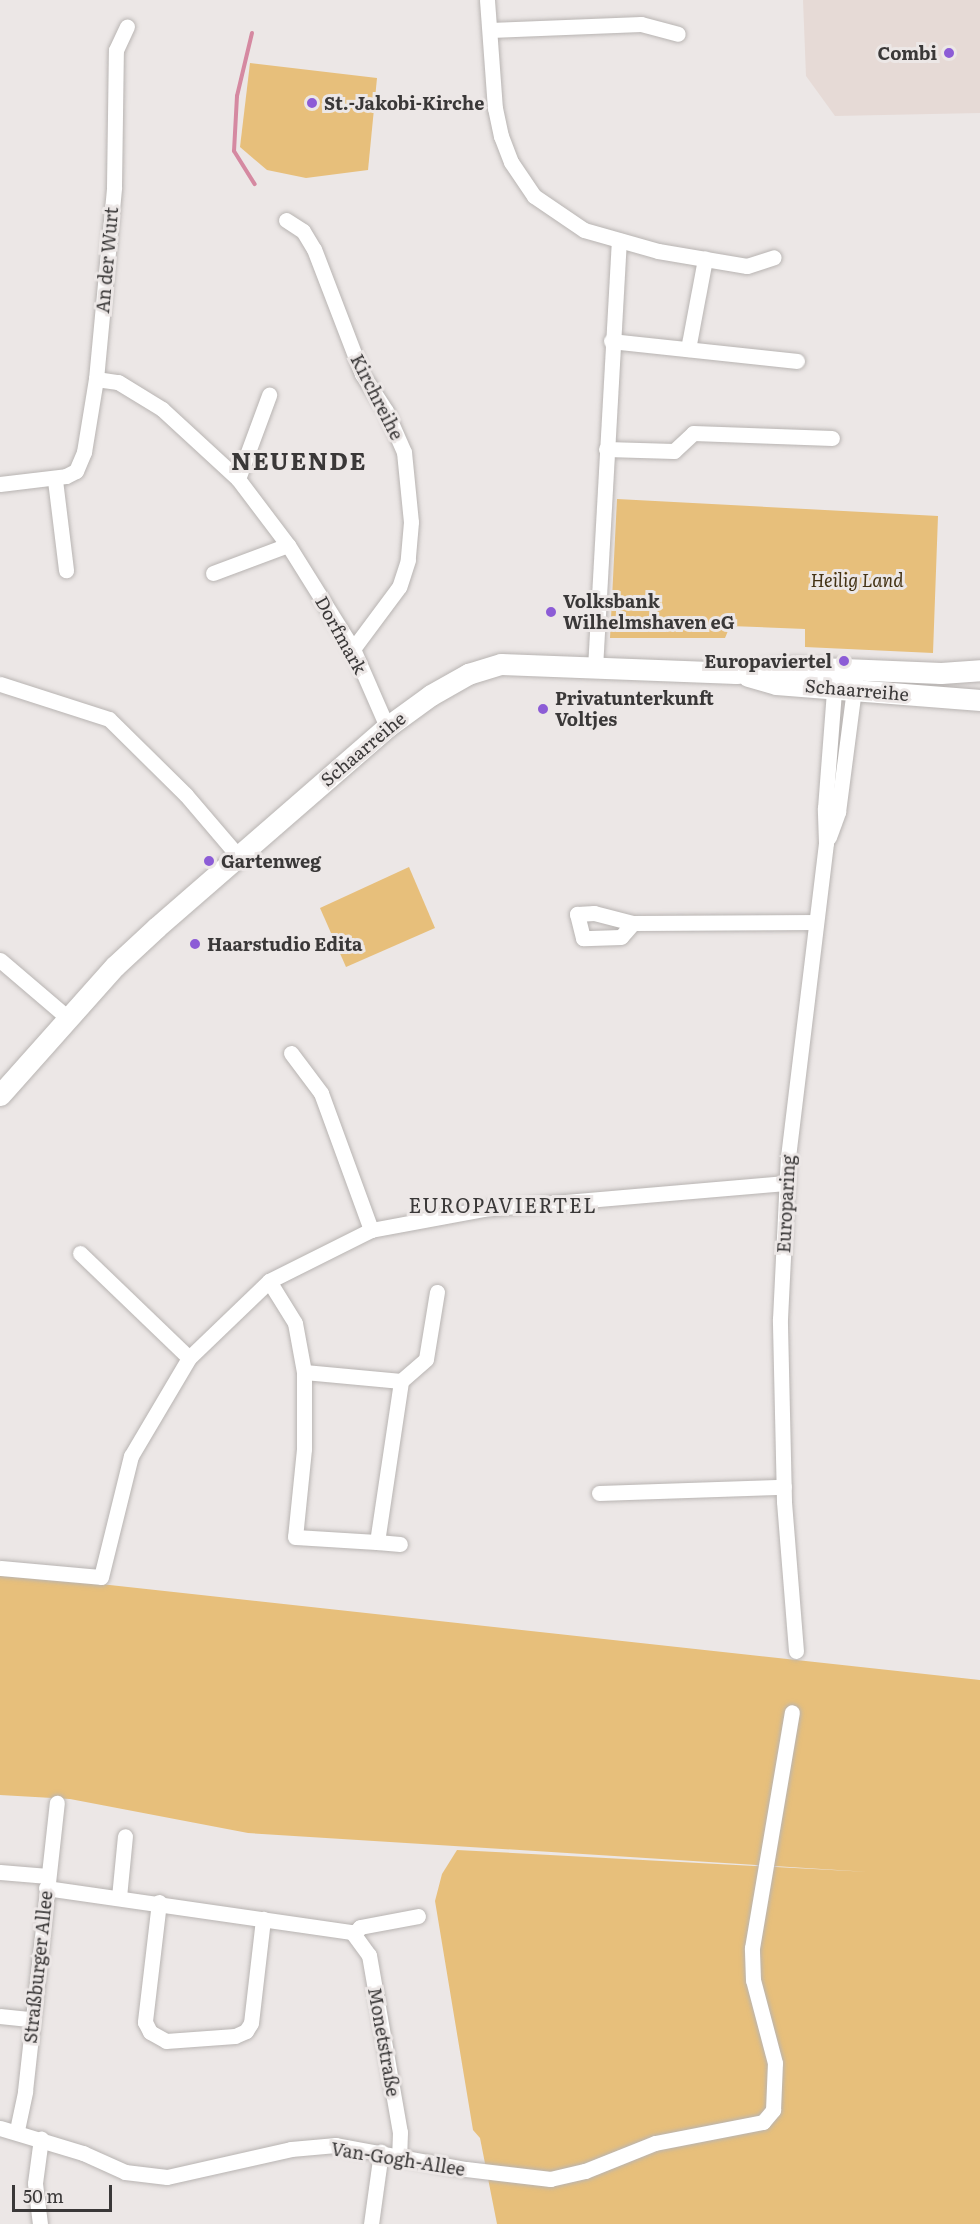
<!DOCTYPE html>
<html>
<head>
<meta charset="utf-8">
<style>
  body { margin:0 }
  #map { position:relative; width:980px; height:2224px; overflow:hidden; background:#ece7e6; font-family:Literata,serif }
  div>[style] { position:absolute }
  .built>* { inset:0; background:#e6dad6 }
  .green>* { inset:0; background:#e7bf7b }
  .stream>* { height:4px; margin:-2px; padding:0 2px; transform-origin:2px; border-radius:2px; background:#d589a1 }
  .roads { filter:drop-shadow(0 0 2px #b8b4b2) drop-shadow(0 0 2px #b8b4b2) }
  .street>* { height:15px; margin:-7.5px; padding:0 7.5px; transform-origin:7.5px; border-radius:7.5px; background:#fff }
  .secondary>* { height:21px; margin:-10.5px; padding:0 10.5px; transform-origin:10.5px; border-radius:10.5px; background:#fff }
  .dots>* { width:16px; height:16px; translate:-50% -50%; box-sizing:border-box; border:3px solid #ece7e6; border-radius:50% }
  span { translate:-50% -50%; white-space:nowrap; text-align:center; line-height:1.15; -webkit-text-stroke:6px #ece7e6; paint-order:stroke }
  .poi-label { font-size:18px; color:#3a3838; font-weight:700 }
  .right { translate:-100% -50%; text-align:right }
  .left { translate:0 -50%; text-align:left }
  .street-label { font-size:18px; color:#3a3838 }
  .park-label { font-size:18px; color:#433214; font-style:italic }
  .neighbourhood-label { font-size:20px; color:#3a3838; letter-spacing:1.5px }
  .district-label { font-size:24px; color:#3a3838; font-weight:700; letter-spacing:1.5px }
  .scale { position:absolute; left:12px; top:2185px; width:100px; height:27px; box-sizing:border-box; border:3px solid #3a3838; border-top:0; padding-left:8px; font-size:18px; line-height:21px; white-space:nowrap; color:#3a3838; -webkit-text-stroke:4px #ece7e6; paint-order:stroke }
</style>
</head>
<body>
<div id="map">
  <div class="built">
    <div style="clip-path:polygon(803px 0,980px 0,980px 113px,835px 116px,806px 76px)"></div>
  </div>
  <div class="green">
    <div style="clip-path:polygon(250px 63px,377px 78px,368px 170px,306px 178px,267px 170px,240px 147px)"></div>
    <div style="clip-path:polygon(617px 499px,938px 516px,933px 653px,805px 647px,805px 629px,730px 626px,725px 638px,610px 638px)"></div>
    <div style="clip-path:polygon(409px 867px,435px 928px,346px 967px,320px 908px)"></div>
    <div style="clip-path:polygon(0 1573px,980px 1680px,980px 2224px,497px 2224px,480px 2138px,473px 2130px,435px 1901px,442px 1874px,457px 1850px,869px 1872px,248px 1833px,70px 1799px,0 1795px)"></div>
  </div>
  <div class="stream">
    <div style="left:252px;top:33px;width:65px;rotate:103.4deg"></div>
    <div style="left:237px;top:96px;width:55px;rotate:93.1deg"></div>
    <div style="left:234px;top:151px;width:39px;rotate:58deg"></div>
  </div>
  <div class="roads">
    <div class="street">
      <div style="left:487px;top:0;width:108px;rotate:85.8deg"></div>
      <div style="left:495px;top:108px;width:29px;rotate:78deg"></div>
      <div style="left:501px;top:136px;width:28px;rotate:69deg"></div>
      <div style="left:511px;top:162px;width:41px;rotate:55.9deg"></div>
      <div style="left:534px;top:196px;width:60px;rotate:34.2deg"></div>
      <div style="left:584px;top:230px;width:77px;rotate:15.8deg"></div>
      <div style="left:658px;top:251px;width:90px;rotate:9.6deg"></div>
      <div style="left:747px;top:266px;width:28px;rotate:-18deg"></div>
      <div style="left:490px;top:30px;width:151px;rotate:-2.3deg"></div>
      <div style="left:641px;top:24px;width:38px;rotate:15deg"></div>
      <div style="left:286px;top:220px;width:20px;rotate:33deg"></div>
      <div style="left:303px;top:231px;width:21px;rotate:59deg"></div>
      <div style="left:314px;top:249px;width:134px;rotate:69deg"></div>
      <div style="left:362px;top:374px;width:44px;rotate:57deg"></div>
      <div style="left:386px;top:411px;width:45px;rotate:66.3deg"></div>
      <div style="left:404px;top:452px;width:70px;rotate:84.3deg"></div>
      <div style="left:411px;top:522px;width:38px;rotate:95deg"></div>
      <div style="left:408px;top:560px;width:28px;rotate:108deg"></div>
      <div style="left:399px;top:587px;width:77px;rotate:126.6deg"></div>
      <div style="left:611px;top:341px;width:187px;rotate:6.1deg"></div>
      <div style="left:688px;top:349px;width:92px;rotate:-79.3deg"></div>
      <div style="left:96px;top:379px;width:22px;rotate:8deg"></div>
      <div style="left:118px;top:382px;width:52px;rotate:31.5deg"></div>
      <div style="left:162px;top:409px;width:103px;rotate:42.6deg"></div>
      <div style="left:238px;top:479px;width:83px;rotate:52.9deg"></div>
      <div style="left:288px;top:545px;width:123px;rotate:58deg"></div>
      <div style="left:353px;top:649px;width:85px;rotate:66.4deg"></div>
      <div style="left:606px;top:449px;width:68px;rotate:1.7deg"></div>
      <div style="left:674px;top:451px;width:26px;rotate:-43deg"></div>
      <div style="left:693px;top:433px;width:139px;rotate:2.1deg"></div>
      <div style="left:238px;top:479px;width:90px;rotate:-69.7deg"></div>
      <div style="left:55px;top:480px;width:91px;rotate:83deg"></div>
      <div style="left:0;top:484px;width:66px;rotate:-6.9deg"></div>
      <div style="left:66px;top:476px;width:11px;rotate:-27deg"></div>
      <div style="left:76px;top:471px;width:21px;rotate:-67deg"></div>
      <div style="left:84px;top:452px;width:74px;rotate:-80.7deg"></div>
      <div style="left:96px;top:379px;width:193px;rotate:-84.6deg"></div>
      <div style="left:114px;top:187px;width:137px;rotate:-89.2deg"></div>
      <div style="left:116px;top:50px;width:26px;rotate:-65deg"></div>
      <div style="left:213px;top:573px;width:80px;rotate:-20.5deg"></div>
      <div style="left:595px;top:668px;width:428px;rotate:-86.8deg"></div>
      <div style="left:0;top:684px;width:114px;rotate:17.8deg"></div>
      <div style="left:109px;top:719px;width:108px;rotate:44.6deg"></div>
      <div style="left:186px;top:795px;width:82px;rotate:49.5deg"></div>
      <div style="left:829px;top:837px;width:27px;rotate:-70deg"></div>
      <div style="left:838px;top:812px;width:132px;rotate:-82.6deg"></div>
      <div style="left:633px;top:923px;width:18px;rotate:131deg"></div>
      <div style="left:621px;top:937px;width:38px;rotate:178deg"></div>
      <div style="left:583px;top:938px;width:25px;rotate:-104deg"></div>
      <div style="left:577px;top:914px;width:17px;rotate:-3deg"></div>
      <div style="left:594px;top:913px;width:40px;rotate:14.4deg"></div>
      <div style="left:633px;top:923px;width:183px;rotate:-0.3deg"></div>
      <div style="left:0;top:960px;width:89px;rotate:40.5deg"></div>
      <div style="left:291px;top:1053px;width:50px;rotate:53.1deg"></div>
      <div style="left:321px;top:1093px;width:146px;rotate:69.9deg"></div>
      <div style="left:80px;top:1253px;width:151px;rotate:43.9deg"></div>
      <div style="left:269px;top:1281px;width:49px;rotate:58.2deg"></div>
      <div style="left:295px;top:1323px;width:50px;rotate:79.6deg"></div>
      <div style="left:304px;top:1372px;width:77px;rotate:90deg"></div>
      <div style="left:304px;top:1449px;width:88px;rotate:95.8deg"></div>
      <div style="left:295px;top:1537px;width:82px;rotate:3.5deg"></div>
      <div style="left:377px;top:1542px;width:163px;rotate:-81.5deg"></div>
      <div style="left:401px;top:1381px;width:97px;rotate:-174.7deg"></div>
      <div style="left:401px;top:1381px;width:33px;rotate:-41deg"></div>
      <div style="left:426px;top:1359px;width:68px;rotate:-80.7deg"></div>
      <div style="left:599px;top:1493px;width:185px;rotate:-1.9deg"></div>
      <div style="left:377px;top:1542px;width:23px;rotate:5deg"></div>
      <div style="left:0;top:1568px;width:101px;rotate:5.1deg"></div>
      <div style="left:101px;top:1577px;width:125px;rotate:-76.1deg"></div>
      <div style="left:131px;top:1456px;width:114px;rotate:-59.4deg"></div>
      <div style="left:189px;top:1358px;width:111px;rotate:-43.9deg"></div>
      <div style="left:269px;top:1281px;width:114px;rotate:-26.6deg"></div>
      <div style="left:371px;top:1230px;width:114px;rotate:-10.6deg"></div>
      <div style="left:483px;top:1209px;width:305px;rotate:-4.9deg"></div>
      <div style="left:796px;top:1651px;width:150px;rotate:-94.6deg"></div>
      <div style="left:784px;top:1501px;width:182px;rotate:-91.3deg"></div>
      <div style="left:780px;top:1319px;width:162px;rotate:-87.2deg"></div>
      <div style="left:788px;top:1157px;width:316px;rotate:-83.1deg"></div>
      <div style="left:826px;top:843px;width:35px;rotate:-92deg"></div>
      <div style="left:825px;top:808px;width:129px;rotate:-85.6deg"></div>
      <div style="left:0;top:1872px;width:48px;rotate:4.8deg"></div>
      <div style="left:46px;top:1888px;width:309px;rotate:8.2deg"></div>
      <div style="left:352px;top:1932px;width:29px;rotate:54deg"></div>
      <div style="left:369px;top:1955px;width:180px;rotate:80.1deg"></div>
      <div style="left:400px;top:2132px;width:23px;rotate:92deg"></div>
      <div style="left:119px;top:1897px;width:61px;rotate:-84.4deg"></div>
      <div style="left:159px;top:1902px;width:121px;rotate:96.7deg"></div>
      <div style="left:145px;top:2022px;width:11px;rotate:63deg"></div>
      <div style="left:150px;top:2032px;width:18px;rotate:29deg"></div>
      <div style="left:166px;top:2041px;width:69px;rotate:-4.1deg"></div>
      <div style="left:235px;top:2036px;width:12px;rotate:-24deg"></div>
      <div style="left:246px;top:2031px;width:9px;rotate:-58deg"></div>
      <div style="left:251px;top:2023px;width:105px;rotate:-83.4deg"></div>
      <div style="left:354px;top:1934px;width:9px;rotate:-49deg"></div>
      <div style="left:360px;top:1927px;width:59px;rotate:-10.7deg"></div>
      <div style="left:0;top:2016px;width:31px;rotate:6deg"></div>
      <div style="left:0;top:2128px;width:87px;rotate:16.8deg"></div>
      <div style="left:83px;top:2153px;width:46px;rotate:24.3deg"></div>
      <div style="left:125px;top:2172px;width:42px;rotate:6.8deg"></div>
      <div style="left:167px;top:2177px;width:127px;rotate:-12.7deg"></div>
      <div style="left:291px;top:2149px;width:45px;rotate:-5.1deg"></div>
      <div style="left:336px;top:2145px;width:132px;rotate:10.5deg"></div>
      <div style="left:466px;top:2169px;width:85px;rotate:6.8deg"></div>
      <div style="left:550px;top:2179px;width:36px;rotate:-13deg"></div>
      <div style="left:585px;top:2171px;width:75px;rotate:-21.8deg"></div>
      <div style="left:655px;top:2143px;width:110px;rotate:-11deg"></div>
      <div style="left:763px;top:2122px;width:16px;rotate:-50deg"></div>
      <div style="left:773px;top:2110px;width:47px;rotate:-87.6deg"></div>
      <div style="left:775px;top:2063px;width:86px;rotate:-104.8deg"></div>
      <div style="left:753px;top:1980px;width:32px;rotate:-92deg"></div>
      <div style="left:752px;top:1948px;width:239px;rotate:-80.4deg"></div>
      <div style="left:17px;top:2130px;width:40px;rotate:-78deg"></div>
      <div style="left:25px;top:2091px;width:290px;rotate:-83.7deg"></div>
      <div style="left:40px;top:2224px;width:41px;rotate:-97deg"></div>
      <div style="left:35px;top:2183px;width:45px;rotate:-82.4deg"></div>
      <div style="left:371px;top:2224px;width:73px;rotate:-82.1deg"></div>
    </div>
    <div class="secondary">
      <div style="left:748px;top:676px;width:29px;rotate:16deg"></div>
      <div style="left:776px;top:684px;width:205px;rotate:4.5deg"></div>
      <div style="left:0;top:1095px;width:173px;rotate:-48.3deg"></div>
      <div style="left:115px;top:966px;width:57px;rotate:-42.9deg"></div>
      <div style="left:157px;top:927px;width:305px;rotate:-41deg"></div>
      <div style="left:387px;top:727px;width:54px;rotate:-36deg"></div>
      <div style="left:431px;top:695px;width:43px;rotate:-29.6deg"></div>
      <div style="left:468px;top:674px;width:34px;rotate:-17deg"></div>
      <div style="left:501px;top:664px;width:235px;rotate:2.2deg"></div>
      <div style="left:736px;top:673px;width:59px;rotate:-5.8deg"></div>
      <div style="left:795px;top:667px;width:146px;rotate:2.4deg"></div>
      <div style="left:941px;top:673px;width:39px;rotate:-4deg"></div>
    </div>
  </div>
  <div class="dots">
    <div style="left:949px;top:53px;background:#8c5cd6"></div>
    <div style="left:312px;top:103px;background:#8c5cd6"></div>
    <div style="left:551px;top:612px;background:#8c5cd6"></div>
    <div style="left:844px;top:661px;background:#8c5cd6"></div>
    <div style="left:543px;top:709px;background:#8c5cd6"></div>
    <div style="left:209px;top:861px;background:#8c5cd6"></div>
    <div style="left:195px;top:944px;background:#8c5cd6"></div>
  </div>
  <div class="poi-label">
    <span class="right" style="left:937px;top:53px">Combi</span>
    <span class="left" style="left:324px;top:103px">St.-Jakobi-Kirche</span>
    <span class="left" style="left:563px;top:612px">Volksbank<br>Wilhelmshaven eG</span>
    <span class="right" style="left:832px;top:661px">Europaviertel</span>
    <span class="left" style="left:555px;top:709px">Privatunterkunft<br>Voltjes</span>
    <span class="left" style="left:221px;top:861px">Gartenweg</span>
    <span class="left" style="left:207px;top:944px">Haarstudio Edita</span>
  </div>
  <div class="street-label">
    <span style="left:107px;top:260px;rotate:-85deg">An der Wurt</span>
    <span style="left:377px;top:397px;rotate:63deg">Kirchreihe</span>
    <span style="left:341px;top:635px;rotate:61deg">Dorfmark</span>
    <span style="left:857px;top:690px;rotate:5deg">Schaarreihe</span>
    <span style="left:363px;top:749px;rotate:-40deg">Schaarreihe</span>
    <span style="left:786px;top:1204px;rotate:-87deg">Europaring</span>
    <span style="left:38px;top:1967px;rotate:-84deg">Straßburger Allee</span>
    <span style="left:384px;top:2042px;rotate:80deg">Monetstraße</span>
    <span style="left:398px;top:2159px;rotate:9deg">Van-Gogh-Allee</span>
  </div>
  <div class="park-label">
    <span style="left:857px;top:580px">Heilig Land</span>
  </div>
  <div class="neighbourhood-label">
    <span style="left:503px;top:1204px">EUROPAVIERTEL</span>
  </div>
  <div class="district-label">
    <span style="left:299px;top:460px">NEUENDE</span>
  </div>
  <div class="scale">50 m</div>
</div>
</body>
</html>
